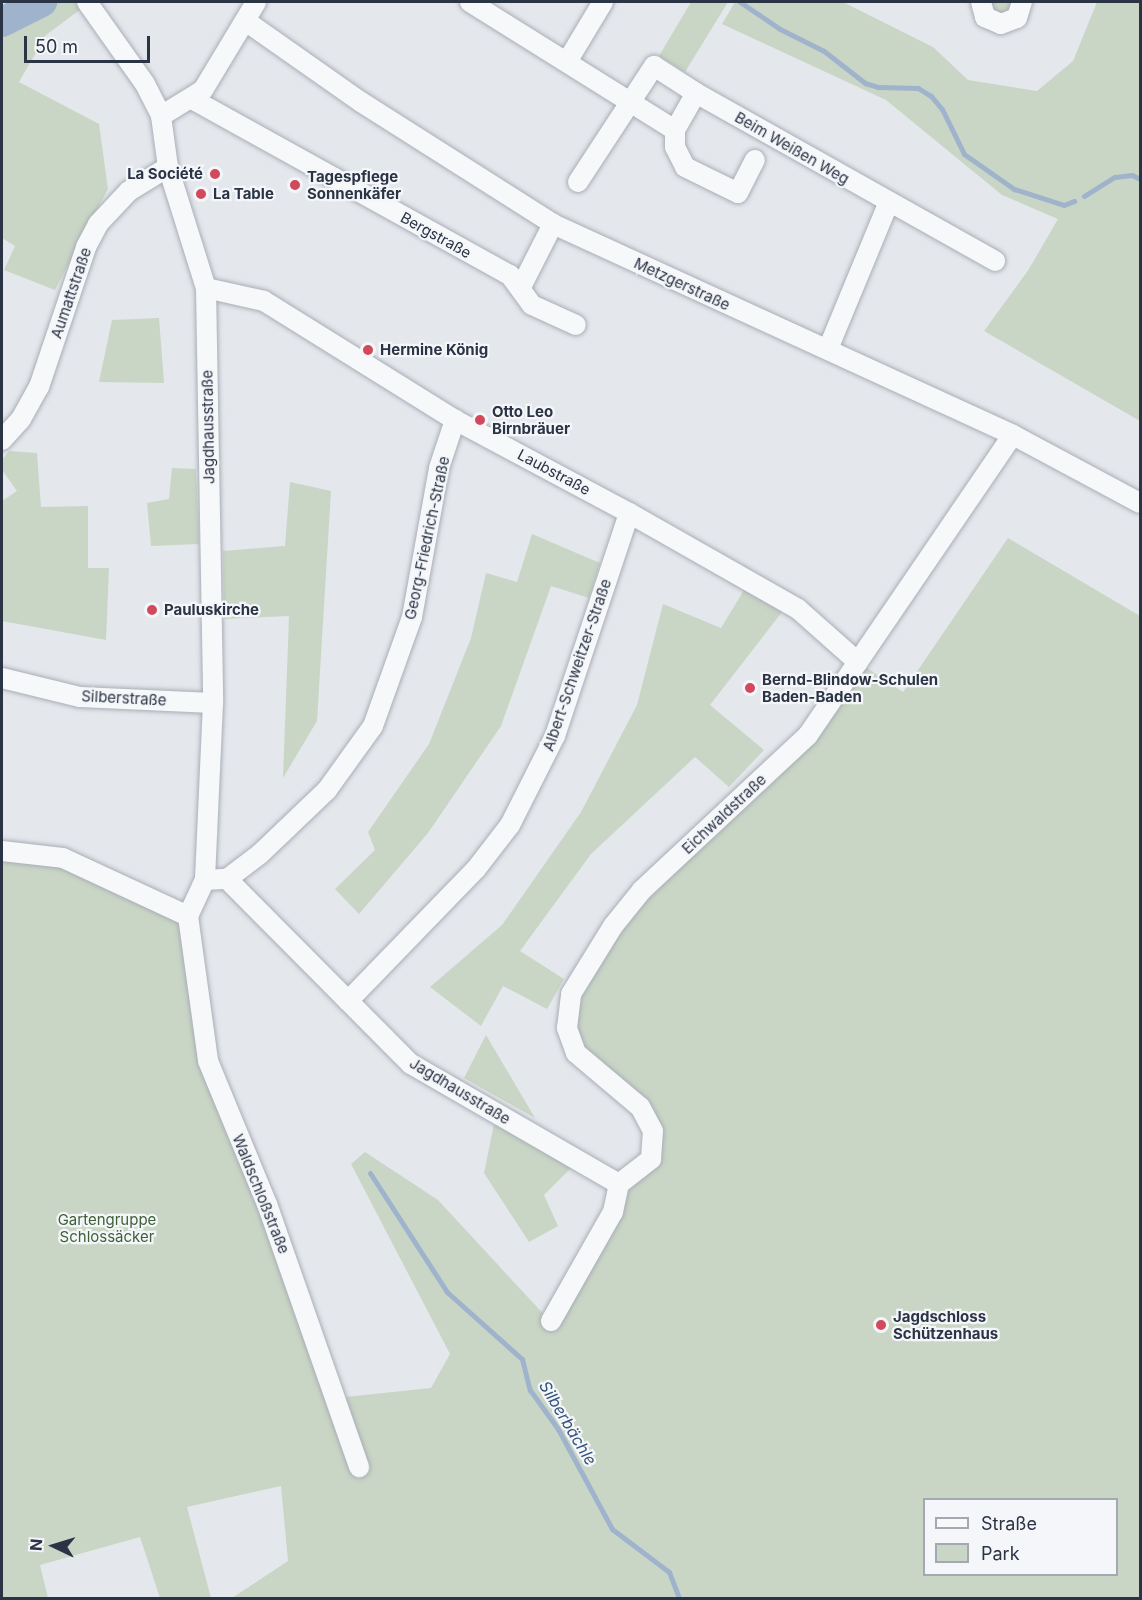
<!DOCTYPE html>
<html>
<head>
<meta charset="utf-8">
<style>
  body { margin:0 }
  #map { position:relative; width:1142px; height:1600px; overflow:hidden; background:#e4e7ec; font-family:Inter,sans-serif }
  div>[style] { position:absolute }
  .green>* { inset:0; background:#c9d6c5 }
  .stream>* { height:5px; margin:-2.5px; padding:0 2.5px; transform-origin:2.5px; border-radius:2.5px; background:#9fb4cc }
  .river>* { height:30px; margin:-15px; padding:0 15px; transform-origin:15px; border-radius:15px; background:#9fb4cc }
  .roads { filter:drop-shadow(0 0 2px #a9aeb7) drop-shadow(0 0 2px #a9aeb7) }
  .minor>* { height:20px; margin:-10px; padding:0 10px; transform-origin:10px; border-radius:10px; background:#f7f8fa }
  .dots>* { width:16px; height:16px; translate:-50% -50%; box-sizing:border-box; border:3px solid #f4f6f9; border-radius:50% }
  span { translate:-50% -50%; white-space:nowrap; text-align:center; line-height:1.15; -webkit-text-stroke:4.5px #f4f6f9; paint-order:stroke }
  .street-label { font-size:15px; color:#2b3445 }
  .poi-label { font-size:15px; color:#2b3445; font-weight:700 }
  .right { translate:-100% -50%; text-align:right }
  .left { translate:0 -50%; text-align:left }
  .park-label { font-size:15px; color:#3f6138 }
  .water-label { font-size:16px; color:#34527a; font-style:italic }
  .frame { position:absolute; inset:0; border:3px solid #2b3445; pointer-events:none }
  .legend { position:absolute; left:923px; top:1498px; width:195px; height:78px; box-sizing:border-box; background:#f4f6f9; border:2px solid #a4a8b1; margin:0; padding:8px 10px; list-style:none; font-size:18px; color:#2b3445 }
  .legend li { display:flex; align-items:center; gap:12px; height:30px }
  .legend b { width:30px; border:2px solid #a4a8b1 }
  .north { position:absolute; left:24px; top:1516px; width:60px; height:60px; -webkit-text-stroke:4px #f4f6f9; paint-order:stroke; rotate:274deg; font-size:16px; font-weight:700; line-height:24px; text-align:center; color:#2b3445 }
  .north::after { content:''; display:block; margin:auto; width:21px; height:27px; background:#2b3445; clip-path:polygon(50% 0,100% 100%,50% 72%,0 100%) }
  .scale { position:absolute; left:24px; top:36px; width:126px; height:27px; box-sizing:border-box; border:3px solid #2b3445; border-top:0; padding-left:8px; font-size:18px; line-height:21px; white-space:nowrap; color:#2b3445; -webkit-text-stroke:4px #f4f6f9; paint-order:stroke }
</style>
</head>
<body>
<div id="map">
  <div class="green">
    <div style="clip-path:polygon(52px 2px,75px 2px,81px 9px,46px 35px,19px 82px,99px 124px,108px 189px,55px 290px,4px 270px,15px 246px,2px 238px,2px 32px)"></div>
    <div style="clip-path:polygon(691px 2px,728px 2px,685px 72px,659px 56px)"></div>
    <div style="clip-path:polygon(735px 2px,843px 2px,933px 47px,968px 80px,1037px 91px,1073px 61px,1097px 2px,1140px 2px,1140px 421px,984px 331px,1029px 269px,1058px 219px,1002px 195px,886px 100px,722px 24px)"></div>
    <div style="clip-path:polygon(981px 2px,1022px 2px,1007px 24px)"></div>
    <div style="clip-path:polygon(159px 318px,164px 383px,99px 382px,112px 320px)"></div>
    <div style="clip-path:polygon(9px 451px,37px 453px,41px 507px,88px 506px,88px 568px,109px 568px,106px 640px,2px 621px,2px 501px,17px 491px,2px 470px,2px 460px)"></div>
    <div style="clip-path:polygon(172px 468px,196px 469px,199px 544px,151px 546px,147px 503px,169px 499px)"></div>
    <div style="clip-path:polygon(290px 482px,331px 491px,317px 721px,283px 778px,289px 616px,224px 619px,223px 551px,285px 546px)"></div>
    <div style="clip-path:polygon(532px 534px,600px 563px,589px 598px,551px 586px,501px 726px,428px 833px,359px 914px,335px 889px,375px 850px,368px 832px,429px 744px,471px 638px,486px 573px,517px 582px)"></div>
    <div style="clip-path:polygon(evenodd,1008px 538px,1140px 616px,1140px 1598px,232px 1598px,288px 1561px,281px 1486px,187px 1507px,211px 1598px,160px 1598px,140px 1537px,40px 1565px,48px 1598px,2px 1598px,2px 852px,58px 862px,181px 923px,191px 1009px,336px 1398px,431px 1388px,450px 1354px,351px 1164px,365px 1152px,438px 1200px,550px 1321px,619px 1184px,651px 1159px,653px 1131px,576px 1053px,571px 994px,613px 926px,808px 735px,858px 662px,903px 692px,1008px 538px,924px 1500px,1116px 1500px,1116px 1574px,924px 1574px,924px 1500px)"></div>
    <div style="clip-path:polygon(744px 590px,782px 612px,710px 705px,764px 750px,729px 787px,695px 757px,591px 854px,520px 951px,564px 979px,547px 1009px,503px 986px,481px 1026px,430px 987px,502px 925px,581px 812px,637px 705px,663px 604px,721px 628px)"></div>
    <div style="clip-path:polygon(486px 1035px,535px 1118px,464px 1078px)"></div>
    <div style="clip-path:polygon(494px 1124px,573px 1166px,544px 1195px,558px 1226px,529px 1242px,484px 1173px)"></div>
  </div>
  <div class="stream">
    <div style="left:740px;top:2px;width:48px;rotate:34deg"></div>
    <div style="left:780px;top:29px;width:49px;rotate:26.6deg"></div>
    <div style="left:824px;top:51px;width:52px;rotate:38deg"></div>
    <div style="left:865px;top:83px;width:14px;rotate:17deg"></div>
    <div style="left:878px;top:87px;width:40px;rotate:1.4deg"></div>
    <div style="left:918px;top:88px;width:15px;rotate:32deg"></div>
    <div style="left:931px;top:96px;width:17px;rotate:50deg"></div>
    <div style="left:942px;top:109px;width:50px;rotate:63.9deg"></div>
    <div style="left:964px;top:154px;width:61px;rotate:35deg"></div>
    <div style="left:1014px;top:189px;width:52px;rotate:17.7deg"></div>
    <div style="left:1064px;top:205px;width:11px;rotate:-22deg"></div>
    <div style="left:1084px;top:196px;width:36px;rotate:-32deg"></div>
    <div style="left:1115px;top:177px;width:17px;rotate:-7deg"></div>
    <div style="left:1132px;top:175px;width:9px;rotate:27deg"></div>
    <div style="left:370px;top:1173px;width:142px;rotate:57.1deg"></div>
    <div style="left:447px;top:1292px;width:101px;rotate:41.8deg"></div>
    <div style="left:522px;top:1359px;width:32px;rotate:76deg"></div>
    <div style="left:530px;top:1390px;width:48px;rotate:54.3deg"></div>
    <div style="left:558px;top:1429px;width:114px;rotate:61.6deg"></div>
    <div style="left:612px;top:1529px;width:71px;rotate:37deg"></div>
    <div style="left:669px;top:1572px;width:28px;rotate:69deg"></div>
  </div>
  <div class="river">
    <div style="left:2px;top:22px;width:45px;rotate:-26.6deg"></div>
  </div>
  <div class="roads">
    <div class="minor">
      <div style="left:87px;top:2px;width:100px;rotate:54.7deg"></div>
      <div style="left:145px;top:84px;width:36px;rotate:63deg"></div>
      <div style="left:161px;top:116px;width:51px;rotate:82.2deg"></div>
      <div style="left:168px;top:167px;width:127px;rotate:72.6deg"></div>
      <div style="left:206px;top:288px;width:415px;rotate:89deg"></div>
      <div style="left:213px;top:703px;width:177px;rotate:92.6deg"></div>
      <div style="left:205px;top:880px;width:22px;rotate:-3deg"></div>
      <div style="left:227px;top:879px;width:261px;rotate:45.2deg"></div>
      <div style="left:411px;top:1064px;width:240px;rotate:30deg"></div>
      <div style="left:470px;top:2px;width:242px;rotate:32deg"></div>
      <div style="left:981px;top:2px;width:16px;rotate:75deg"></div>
      <div style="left:985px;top:17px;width:17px;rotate:24deg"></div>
      <div style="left:1001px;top:24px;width:17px;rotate:-21deg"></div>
      <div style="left:1017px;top:18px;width:17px;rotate:-73deg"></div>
      <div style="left:247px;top:22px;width:139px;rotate:35.1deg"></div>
      <div style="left:361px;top:102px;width:227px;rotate:32.4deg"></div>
      <div style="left:553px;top:224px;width:506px;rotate:24.64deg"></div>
      <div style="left:1013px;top:435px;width:144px;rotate:28.2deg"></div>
      <div style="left:568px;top:60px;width:68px;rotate:-58.9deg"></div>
      <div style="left:696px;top:93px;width:343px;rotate:29.3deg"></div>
      <div style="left:192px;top:99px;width:363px;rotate:29deg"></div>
      <div style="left:510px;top:275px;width:37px;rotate:54deg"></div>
      <div style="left:532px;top:305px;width:48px;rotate:24.4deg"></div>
      <div style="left:161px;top:116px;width:49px;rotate:-31.8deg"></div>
      <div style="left:203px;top:90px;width:103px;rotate:-58.9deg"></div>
      <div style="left:578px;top:182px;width:139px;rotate:-56.8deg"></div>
      <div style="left:654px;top:66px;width:50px;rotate:32.7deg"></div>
      <div style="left:696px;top:93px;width:43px;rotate:119.6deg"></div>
      <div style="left:675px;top:130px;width:17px;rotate:90deg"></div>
      <div style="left:675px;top:147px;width:22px;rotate:63deg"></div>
      <div style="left:685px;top:167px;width:59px;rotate:26.1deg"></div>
      <div style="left:738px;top:193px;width:37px;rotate:-63deg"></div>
      <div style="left:521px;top:287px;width:71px;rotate:-63.1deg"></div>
      <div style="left:206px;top:288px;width:59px;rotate:12.6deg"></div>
      <div style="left:264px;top:301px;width:225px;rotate:31.9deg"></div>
      <div style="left:455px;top:420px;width:197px;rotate:28.1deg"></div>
      <div style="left:629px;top:513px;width:194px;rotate:29.6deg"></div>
      <div style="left:798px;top:609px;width:80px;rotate:41.5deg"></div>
      <div style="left:828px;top:349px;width:157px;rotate:-67.5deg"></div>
      <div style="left:2px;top:440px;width:28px;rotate:-48deg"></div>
      <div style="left:21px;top:419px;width:37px;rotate:-61deg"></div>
      <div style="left:39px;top:387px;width:148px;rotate:-71.4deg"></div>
      <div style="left:86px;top:247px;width:26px;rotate:-62deg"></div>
      <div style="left:98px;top:224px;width:45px;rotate:-46.8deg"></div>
      <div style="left:129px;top:191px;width:46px;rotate:-31.6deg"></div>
      <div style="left:2px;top:678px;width:80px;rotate:13.7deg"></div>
      <div style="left:80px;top:697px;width:133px;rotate:2.6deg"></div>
      <div style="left:2px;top:851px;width:61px;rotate:6.5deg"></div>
      <div style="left:63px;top:858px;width:138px;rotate:24.9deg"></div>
      <div style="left:188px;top:916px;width:40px;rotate:-65deg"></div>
      <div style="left:227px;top:879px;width:41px;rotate:-37.1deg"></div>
      <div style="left:260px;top:854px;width:93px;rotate:-43.7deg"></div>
      <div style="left:327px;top:790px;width:79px;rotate:-54.3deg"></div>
      <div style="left:373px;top:726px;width:116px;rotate:-70.3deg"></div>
      <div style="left:412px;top:617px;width:151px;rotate:-79.7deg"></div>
      <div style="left:439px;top:468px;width:51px;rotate:-71.6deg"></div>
      <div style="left:188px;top:916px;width:146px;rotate:82.1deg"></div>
      <div style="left:208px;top:1061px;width:155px;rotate:67.6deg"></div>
      <div style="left:267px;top:1204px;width:279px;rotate:70.7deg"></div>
      <div style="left:348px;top:1001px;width:184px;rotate:-45.9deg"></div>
      <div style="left:476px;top:869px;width:56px;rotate:-52.3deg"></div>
      <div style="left:510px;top:825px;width:100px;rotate:-63.2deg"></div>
      <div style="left:555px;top:736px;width:235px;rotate:-71.6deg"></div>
      <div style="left:619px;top:1184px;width:41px;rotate:-38deg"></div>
      <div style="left:651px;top:1159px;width:28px;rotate:-86deg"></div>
      <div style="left:653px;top:1131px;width:27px;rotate:-118deg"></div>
      <div style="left:640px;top:1107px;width:84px;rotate:-139.8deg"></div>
      <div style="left:576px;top:1053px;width:27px;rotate:-110deg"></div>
      <div style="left:567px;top:1028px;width:34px;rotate:-83deg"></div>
      <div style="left:571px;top:994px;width:80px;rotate:-58.3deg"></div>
      <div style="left:613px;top:926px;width:46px;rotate:-51.1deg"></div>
      <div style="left:642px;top:890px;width:227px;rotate:-43deg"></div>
      <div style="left:808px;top:735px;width:363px;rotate:-55.7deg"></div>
      <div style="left:551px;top:1321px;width:125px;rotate:-60.4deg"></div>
      <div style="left:613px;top:1212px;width:29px;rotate:-78deg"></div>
    </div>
  </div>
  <div class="dots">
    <div style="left:215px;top:174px;background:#d1495b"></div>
    <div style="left:295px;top:185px;background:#d1495b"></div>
    <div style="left:201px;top:194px;background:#d1495b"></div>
    <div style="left:368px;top:350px;background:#d1495b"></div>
    <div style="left:480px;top:420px;background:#d1495b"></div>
    <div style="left:152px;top:610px;background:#d1495b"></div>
    <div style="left:750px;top:688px;background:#d1495b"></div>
    <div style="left:881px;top:1325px;background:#d1495b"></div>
  </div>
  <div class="street-label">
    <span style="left:792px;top:148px;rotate:30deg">Beim Weißen Weg</span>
    <span style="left:436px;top:235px;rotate:29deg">Bergstraße</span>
    <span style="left:682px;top:284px;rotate:25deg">Metzgerstraße</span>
    <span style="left:71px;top:293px;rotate:-71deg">Aumattstraße</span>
    <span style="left:208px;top:427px;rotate:-91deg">Jagdhausstraße</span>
    <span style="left:554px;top:472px;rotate:28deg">Laubstraße</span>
    <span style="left:427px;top:538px;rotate:-78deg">Georg-Friedrich-Straße</span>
    <span style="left:577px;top:665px;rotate:-71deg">Albert-Schweitzer-Straße</span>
    <span style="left:124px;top:698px;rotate:3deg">Silberstraße</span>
    <span style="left:724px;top:814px;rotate:-43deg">Eichwaldstraße</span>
    <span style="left:460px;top:1091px;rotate:31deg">Jagdhausstraße</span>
    <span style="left:261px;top:1194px;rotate:68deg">Waldschloßstraße</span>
  </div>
  <div class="poi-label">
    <span class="right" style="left:203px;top:174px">La Société</span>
    <span class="left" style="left:307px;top:185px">Tagespflege<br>Sonnenkäfer</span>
    <span class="left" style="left:213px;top:194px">La Table</span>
    <span class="left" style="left:380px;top:350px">Hermine König</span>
    <span class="left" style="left:492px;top:420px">Otto Leo<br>Birnbräuer</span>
    <span class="left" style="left:164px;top:610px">Pauluskirche</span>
    <span class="left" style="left:762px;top:688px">Bernd-Blindow-Schulen<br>Baden-Baden</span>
    <span class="left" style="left:893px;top:1325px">Jagdschloss<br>Schützenhaus</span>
  </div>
  <div class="park-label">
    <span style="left:107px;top:1228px">Gartengruppe<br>Schlossäcker</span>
  </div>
  <div class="water-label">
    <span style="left:568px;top:1423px;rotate:59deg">Silberbächle</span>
  </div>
  <div class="frame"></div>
  <ul class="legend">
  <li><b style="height:8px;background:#f7f8fa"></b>Straße</li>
  <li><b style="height:16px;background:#c9d6c5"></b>Park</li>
  </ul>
  <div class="north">N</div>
  <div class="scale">50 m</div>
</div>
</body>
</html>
